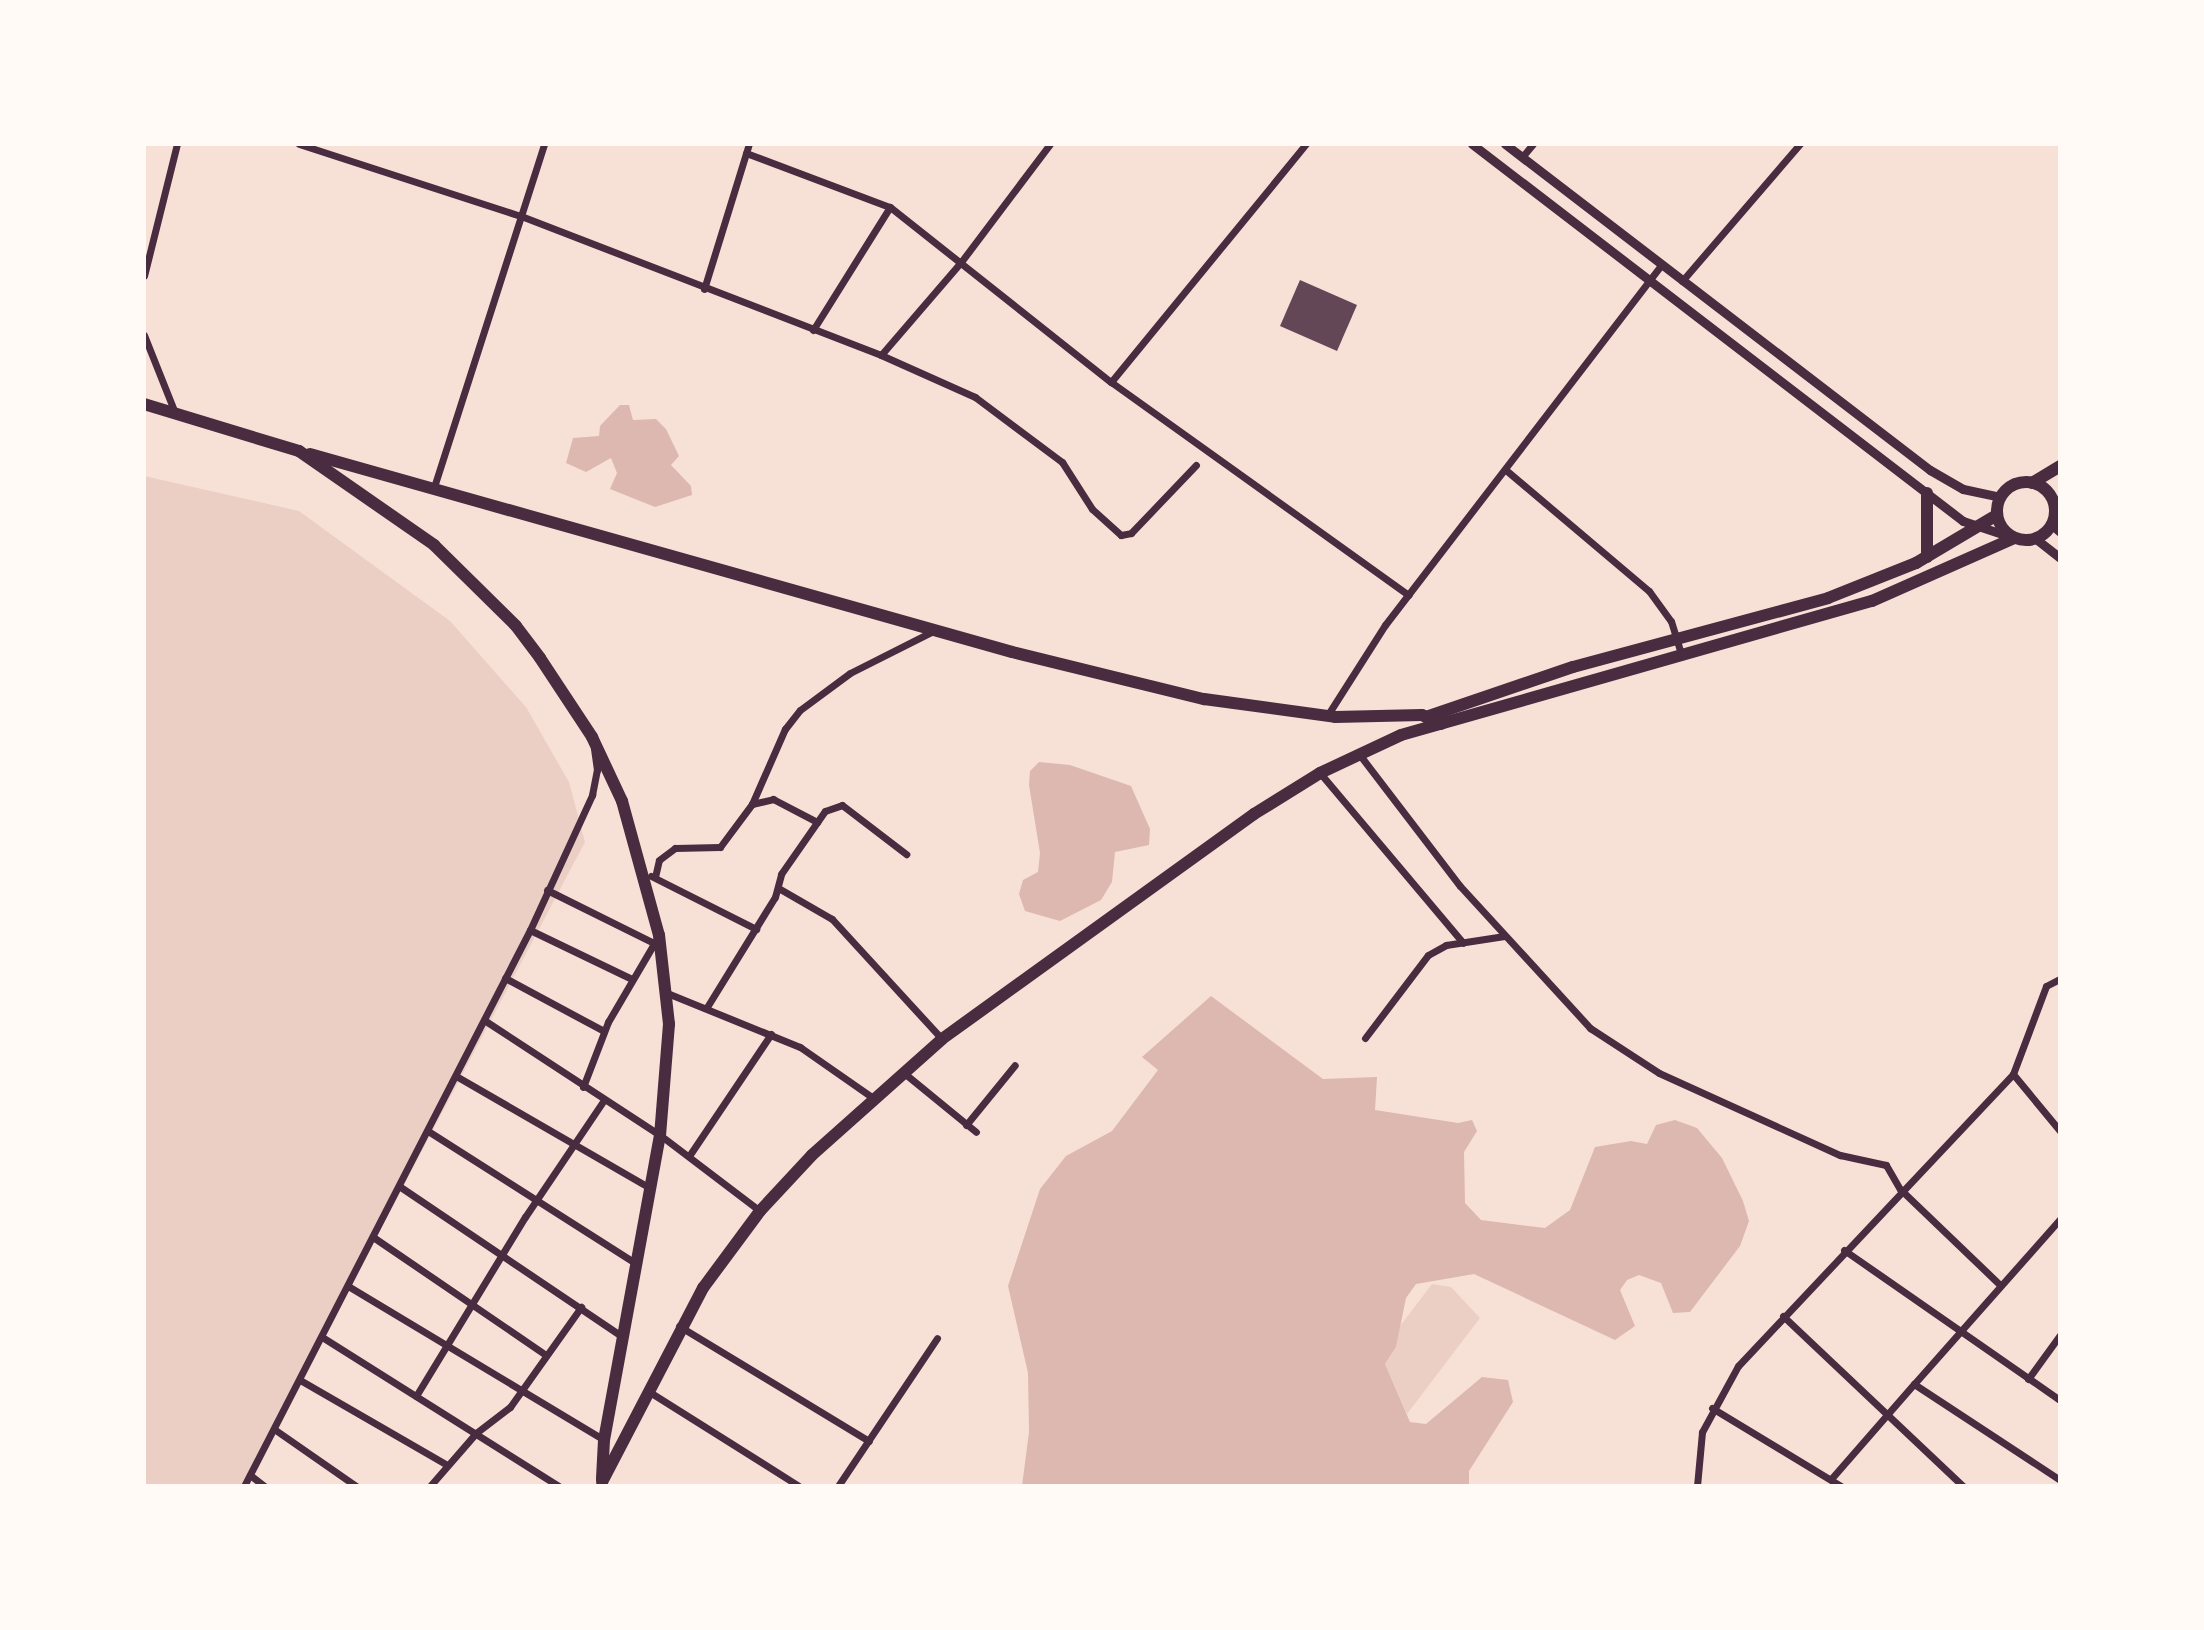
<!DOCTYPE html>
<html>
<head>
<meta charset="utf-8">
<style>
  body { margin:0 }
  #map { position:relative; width:2204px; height:1630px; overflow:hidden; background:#f7e1d7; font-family:Lato,sans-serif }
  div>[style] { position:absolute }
  .green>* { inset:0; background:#ebcfc5 }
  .water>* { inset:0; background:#dcb8b0 }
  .building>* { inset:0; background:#644757 }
  .minor>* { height:7px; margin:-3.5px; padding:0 3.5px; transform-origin:3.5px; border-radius:3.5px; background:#4a2c40 }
  .tertiary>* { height:9px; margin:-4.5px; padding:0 4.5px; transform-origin:4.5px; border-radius:4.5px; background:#4a2c40 }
  .trunk>* { height:12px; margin:-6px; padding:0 6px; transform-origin:6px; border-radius:6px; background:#4a2c40 }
  .trunk>.ring { margin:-6px; padding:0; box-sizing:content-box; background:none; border:12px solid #4a2c40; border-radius:50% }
  span { translate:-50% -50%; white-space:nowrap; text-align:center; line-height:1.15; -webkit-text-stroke:6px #fffaf5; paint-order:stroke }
  .frame { position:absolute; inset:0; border:146px solid #fffaf5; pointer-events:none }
</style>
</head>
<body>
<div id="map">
  <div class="green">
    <div style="clip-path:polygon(144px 476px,299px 511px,450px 621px,526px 707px,569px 782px,585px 842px,245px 1486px,144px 1486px)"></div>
    <div style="clip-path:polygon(1432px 1284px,1451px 1287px,1480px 1318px,1407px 1414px,1385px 1364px,1396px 1347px,1400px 1326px)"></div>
  </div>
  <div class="water">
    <div style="clip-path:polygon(620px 405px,629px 405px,633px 420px,656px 419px,666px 429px,679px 456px,671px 465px,691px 486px,692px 495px,655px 507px,610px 489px,617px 473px,611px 458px,586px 472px,566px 463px,573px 438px,599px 436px,600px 426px)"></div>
    <div style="clip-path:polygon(1039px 762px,1070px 765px,1131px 786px,1150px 829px,1149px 845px,1115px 852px,1112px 882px,1101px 900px,1060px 921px,1025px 911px,1019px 894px,1023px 880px,1038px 872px,1040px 853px,1029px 785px,1030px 771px)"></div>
    <div style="clip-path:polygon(1211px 996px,1323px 1079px,1377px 1077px,1375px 1110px,1458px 1123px,1472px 1120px,1477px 1131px,1464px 1152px,1465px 1203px,1481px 1220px,1545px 1228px,1570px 1210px,1595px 1147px,1631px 1141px,1647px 1144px,1656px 1125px,1675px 1120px,1697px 1128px,1722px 1158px,1743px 1201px,1749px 1221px,1740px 1246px,1690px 1312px,1673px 1313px,1661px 1283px,1639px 1275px,1627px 1280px,1620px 1290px,1635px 1326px,1615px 1340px,1474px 1274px,1416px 1284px,1406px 1298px,1396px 1347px,1385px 1364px,1410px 1422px,1426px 1424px,1482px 1377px,1508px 1380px,1513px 1402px,1469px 1471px,1469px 1486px,1022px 1486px,1029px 1432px,1028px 1373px,1008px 1286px,1040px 1189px,1066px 1156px,1112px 1131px,1158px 1070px,1142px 1057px)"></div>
  </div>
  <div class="building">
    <div style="clip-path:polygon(1300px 280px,1357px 305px,1337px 351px,1280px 326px)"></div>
  </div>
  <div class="minor">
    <div style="left:299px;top:144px;width:233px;rotate:18deg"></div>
    <div style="left:521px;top:216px;width:386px;rotate:21.1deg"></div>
    <div style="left:881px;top:355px;width:103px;rotate:24.1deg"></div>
    <div style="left:975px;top:397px;width:109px;rotate:36.8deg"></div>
    <div style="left:1062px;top:462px;width:56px;rotate:57.4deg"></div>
    <div style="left:1092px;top:509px;width:39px;rotate:42deg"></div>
    <div style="left:1121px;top:535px;width:10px;rotate:-11deg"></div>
    <div style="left:1131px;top:533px;width:94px;rotate:-46.3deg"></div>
    <div style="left:746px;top:153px;width:154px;rotate:20.6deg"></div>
    <div style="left:890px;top:207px;width:282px;rotate:38.4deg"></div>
    <div style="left:1111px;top:382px;width:366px;rotate:35.6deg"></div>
    <div style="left:1522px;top:157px;width:17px;rotate:-50deg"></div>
    <div style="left:144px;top:276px;width:136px;rotate:-76deg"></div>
    <div style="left:1682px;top:281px;width:181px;rotate:-49.3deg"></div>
    <div style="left:704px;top:289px;width:152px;rotate:-72.8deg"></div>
    <div style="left:813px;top:330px;width:145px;rotate:-58deg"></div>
    <div style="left:144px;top:335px;width:84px;rotate:68.3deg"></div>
    <div style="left:881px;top:355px;width:123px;rotate:-49.3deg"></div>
    <div style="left:961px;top:262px;width:148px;rotate:-53deg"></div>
    <div style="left:1111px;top:382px;width:308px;rotate:-50.7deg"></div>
    <div style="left:1507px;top:471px;width:186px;rotate:40.2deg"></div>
    <div style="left:1649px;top:591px;width:37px;rotate:54deg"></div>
    <div style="left:1671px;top:621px;width:37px;rotate:73deg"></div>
    <div style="left:434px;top:487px;width:360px;rotate:-72.2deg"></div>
    <div style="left:2055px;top:507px;width:5px;rotate:22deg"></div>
    <div style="left:2054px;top:521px;width:6px;rotate:18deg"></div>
    <div style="left:1327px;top:716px;width:108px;rotate:-57.5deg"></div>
    <div style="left:1385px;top:625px;width:452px;rotate:-52.5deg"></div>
    <div style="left:1359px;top:754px;width:166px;rotate:52.6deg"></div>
    <div style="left:1460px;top:886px;width:193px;rotate:47.5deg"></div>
    <div style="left:1590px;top:1028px;width:82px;rotate:33.1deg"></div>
    <div style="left:1659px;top:1073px;width:199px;rotate:24.4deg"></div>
    <div style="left:1840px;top:1155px;width:47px;rotate:12.3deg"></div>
    <div style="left:1886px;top:1165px;width:28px;rotate:60deg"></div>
    <div style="left:1900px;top:1189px;width:139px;rotate:43.8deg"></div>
    <div style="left:1320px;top:773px;width:222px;rotate:49.9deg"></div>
    <div style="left:752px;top:804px;width:82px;rotate:-66.3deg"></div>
    <div style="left:785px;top:729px;width:24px;rotate:-52deg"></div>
    <div style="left:800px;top:710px;width:62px;rotate:-36.5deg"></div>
    <div style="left:850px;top:673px;width:93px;rotate:-26.8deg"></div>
    <div style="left:651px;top:876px;width:118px;rotate:26.8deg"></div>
    <div style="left:655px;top:877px;width:17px;rotate:-77deg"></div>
    <div style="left:659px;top:860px;width:20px;rotate:-37deg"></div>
    <div style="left:675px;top:848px;width:45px;rotate:-1.3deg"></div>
    <div style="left:720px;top:847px;width:54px;rotate:-53.3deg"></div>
    <div style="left:752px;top:804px;width:22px;rotate:-13deg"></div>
    <div style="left:773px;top:799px;width:50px;rotate:27.6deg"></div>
    <div style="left:780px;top:889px;width:60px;rotate:30deg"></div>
    <div style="left:832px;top:919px;width:163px;rotate:47.5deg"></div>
    <div style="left:547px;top:890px;width:119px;rotate:26.4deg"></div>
    <div style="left:530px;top:930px;width:113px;rotate:25.7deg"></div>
    <div style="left:505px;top:978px;width:112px;rotate:28.2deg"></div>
    <div style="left:667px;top:993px;width:144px;rotate:22.1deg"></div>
    <div style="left:800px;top:1047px;width:89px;rotate:34.9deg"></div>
    <div style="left:707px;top:1007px;width:129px;rotate:-58.3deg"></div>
    <div style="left:775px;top:897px;width:24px;rotate:-75deg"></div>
    <div style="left:781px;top:874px;width:77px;rotate:-55.1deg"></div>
    <div style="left:825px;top:811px;width:18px;rotate:-19deg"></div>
    <div style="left:842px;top:805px;width:81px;rotate:37.4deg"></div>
    <div style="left:484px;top:1020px;width:210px;rotate:33.2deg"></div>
    <div style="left:660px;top:1135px;width:126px;rotate:37.2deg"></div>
    <div style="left:1365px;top:1038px;width:104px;rotate:-52.8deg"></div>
    <div style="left:1428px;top:955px;width:21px;rotate:-29deg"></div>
    <div style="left:1446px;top:945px;width:59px;rotate:-8.8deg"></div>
    <div style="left:904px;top:1073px;width:93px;rotate:39.3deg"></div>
    <div style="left:2013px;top:1074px;width:94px;rotate:-69.4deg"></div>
    <div style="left:2046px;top:986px;width:16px;rotate:-27deg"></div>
    <div style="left:456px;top:1076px;width:224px;rotate:30deg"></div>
    <div style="left:583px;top:1087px;width:70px;rotate:-69deg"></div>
    <div style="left:608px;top:1022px;width:101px;rotate:-59.6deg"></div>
    <div style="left:966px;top:1125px;width:77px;rotate:-50.8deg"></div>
    <div style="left:428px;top:1131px;width:248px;rotate:32.5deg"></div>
    <div style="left:689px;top:1156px;width:147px;rotate:-56.1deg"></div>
    <div style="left:399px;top:1186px;width:270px;rotate:34deg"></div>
    <div style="left:373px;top:1237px;width:209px;rotate:34.3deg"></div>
    <div style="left:1844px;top:1250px;width:263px;rotate:34.8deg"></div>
    <div style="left:348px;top:1286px;width:299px;rotate:31deg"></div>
    <div style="left:1783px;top:1316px;width:248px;rotate:43.4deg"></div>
    <div style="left:679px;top:1326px;width:222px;rotate:31.2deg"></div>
    <div style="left:322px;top:1337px;width:280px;rotate:32.2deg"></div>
    <div style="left:2028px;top:1379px;width:54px;rotate:-54deg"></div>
    <div style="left:300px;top:1380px;width:170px;rotate:30deg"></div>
    <div style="left:1914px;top:1384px;width:220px;rotate:-48.5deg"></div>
    <div style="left:648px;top:1391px;width:178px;rotate:32.2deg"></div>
    <div style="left:416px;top:1396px;width:210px;rotate:-58.7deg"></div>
    <div style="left:525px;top:1217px;width:141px;rotate:-56deg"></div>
    <div style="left:1712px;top:1408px;width:151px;rotate:31.2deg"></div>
    <div style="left:274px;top:1429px;width:100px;rotate:34.8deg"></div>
    <div style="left:250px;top:1475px;width:18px;rotate:38deg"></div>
    <div style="left:1831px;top:1479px;width:126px;rotate:-48.9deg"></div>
    <div style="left:1914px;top:1384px;width:175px;rotate:33.3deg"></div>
    <div style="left:244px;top:1486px;width:625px;rotate:-62.78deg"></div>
    <div style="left:530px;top:930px;width:149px;rotate:-65.3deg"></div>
    <div style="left:592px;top:795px;width:25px;rotate:-79deg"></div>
    <div style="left:597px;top:770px;width:22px;rotate:-98deg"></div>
    <div style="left:430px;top:1486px;width:70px;rotate:-49deg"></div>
    <div style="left:476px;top:1433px;width:43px;rotate:-37.4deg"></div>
    <div style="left:510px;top:1407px;width:123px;rotate:-54.6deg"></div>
    <div style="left:838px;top:1486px;width:178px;rotate:-56.2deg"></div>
    <div style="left:1697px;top:1486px;width:54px;rotate:-84.7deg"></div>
    <div style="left:1702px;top:1432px;width:75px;rotate:-61.4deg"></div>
    <div style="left:1738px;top:1366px;width:401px;rotate:-46.7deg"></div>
    <div style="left:2013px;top:1074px;width:74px;rotate:50.5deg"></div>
  </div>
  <div class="tertiary">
    <div style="left:1472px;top:144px;width:619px;rotate:37.52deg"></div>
    <div style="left:1963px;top:521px;width:54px;rotate:18.4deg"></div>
    <div style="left:1505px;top:144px;width:536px;rotate:37.49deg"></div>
    <div style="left:1930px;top:470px;width:38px;rotate:30deg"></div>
    <div style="left:1963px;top:489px;width:39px;rotate:12deg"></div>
    <div style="left:2052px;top:525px;width:11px;rotate:41deg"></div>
    <div style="left:2036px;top:539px;width:31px;rotate:38deg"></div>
  </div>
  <div class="trunk">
    <div style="left:144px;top:404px;width:162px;rotate:16.9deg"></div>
    <div style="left:299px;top:451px;width:165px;rotate:34.8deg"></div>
    <div style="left:434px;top:545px;width:115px;rotate:44.6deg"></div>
    <div style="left:516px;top:626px;width:40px;rotate:53deg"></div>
    <div style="left:540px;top:658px;width:95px;rotate:56.6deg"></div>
    <div style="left:592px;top:737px;width:71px;rotate:64.9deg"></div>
    <div style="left:622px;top:801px;width:139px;rotate:74.6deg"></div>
    <div style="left:659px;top:935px;width:90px;rotate:83.6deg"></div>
    <div style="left:669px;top:1024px;width:111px;rotate:94.6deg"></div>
    <div style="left:660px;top:1135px;width:310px;rotate:100.4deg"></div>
    <div style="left:604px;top:1440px;width:39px;rotate:93deg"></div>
    <div style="left:310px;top:454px;width:729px;rotate:15.75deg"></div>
    <div style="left:1012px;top:652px;width:198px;rotate:13.8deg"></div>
    <div style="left:1204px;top:699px;width:132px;rotate:7.8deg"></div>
    <div style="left:1335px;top:717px;width:87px;rotate:-1.3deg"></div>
    <div style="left:1422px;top:715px;width:21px;rotate:25deg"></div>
    <div class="ring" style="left:1997px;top:482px;width:46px;height:46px"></div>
    <div style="left:2032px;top:483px;width:33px;rotate:-31deg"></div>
    <div style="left:1927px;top:493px;width:64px;rotate:90deg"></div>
    <div style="left:1426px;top:717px;width:155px;rotate:-18.8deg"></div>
    <div style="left:1573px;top:667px;width:264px;rotate:-15.1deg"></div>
    <div style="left:1828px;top:598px;width:95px;rotate:-21.7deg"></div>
    <div style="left:1916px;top:563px;width:94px;rotate:-30.7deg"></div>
    <div style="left:602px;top:1482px;width:219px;rotate:-62.5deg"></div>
    <div style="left:703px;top:1288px;width:96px;rotate:-53.5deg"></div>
    <div style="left:760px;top:1211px;width:76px;rotate:-47.1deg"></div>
    <div style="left:812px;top:1155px;width:174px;rotate:-41.7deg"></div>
    <div style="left:942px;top:1039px;width:385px;rotate:-35.8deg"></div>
    <div style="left:1254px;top:814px;width:78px;rotate:-31.8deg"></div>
    <div style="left:1320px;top:773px;width:89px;rotate:-25.1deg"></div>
    <div style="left:1401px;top:735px;width:490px;rotate:-15.9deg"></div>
    <div style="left:1872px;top:601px;width:155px;rotate:-23.9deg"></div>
  </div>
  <div class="frame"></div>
</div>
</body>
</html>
